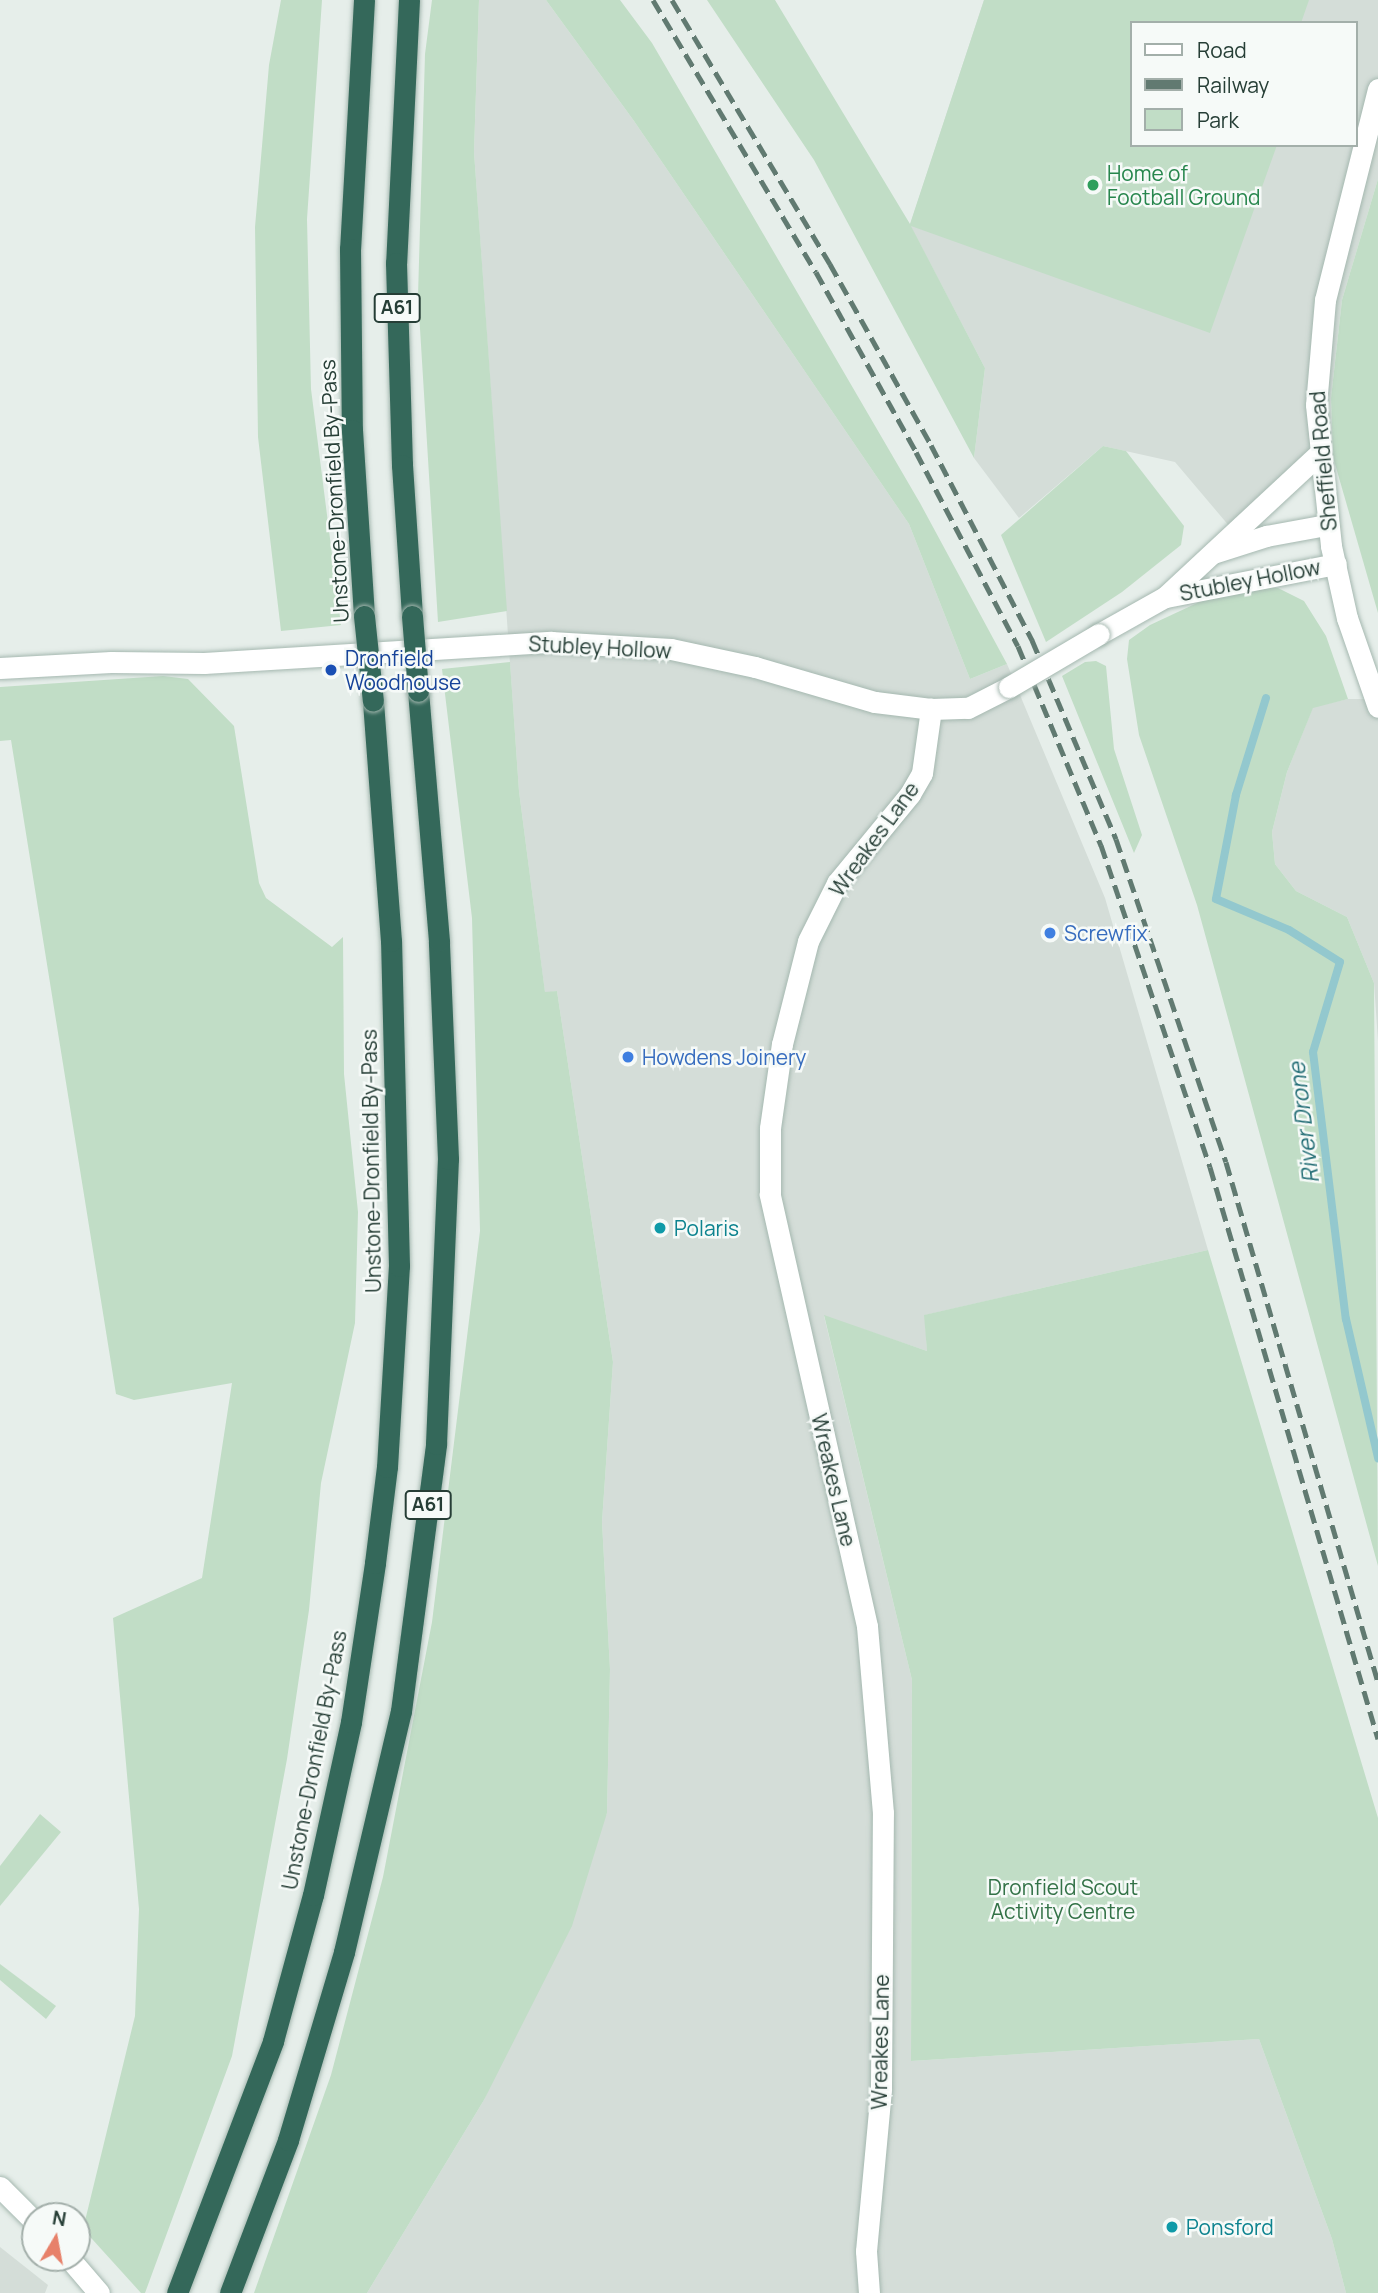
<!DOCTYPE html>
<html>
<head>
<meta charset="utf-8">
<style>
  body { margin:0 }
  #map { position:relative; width:1378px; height:2293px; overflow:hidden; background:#e6eeea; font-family:Manrope,sans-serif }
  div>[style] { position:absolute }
  .built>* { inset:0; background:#d4ddd8 }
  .green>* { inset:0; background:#c1ddc6 }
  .stream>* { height:8px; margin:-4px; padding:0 4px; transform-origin:4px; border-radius:4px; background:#93c8ce }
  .roads { filter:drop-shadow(0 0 2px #a5b8b0) drop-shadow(0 0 2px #a5b8b0) }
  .secondary>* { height:21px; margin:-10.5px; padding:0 10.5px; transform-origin:10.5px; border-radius:10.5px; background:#fff }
  .highway>* { height:21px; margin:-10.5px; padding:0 10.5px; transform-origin:10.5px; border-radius:10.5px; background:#34685a }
  .rail>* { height:5px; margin-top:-2.5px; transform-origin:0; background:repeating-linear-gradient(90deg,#617a71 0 14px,transparent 0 21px) }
  .bridges { filter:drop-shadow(0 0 2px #a5b8b0) drop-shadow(0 0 2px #a5b8b0) }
  .secondary-bridge>* { height:21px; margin:-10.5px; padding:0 10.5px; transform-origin:10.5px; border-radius:10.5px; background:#fff }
  .highway-bridge>* { height:21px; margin:-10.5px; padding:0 10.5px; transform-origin:10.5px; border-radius:10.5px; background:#34685a }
  .dots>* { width:19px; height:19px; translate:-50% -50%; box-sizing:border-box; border:4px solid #f6faf8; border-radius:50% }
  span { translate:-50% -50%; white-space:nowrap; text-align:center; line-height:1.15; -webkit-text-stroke:5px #f6faf8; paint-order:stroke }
  .shield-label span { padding:2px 5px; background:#f6faf8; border:2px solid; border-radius:5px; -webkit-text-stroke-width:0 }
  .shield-label { font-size:19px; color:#263e36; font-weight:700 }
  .leisure-label { font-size:21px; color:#27864d }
  .left { translate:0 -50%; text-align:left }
  .street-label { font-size:21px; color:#263e36 }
  .transit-label { font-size:21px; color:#164399 }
  .shop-label { font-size:21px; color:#366cbe }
  .culture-label { font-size:21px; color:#0d838f }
  .park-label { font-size:21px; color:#337247 }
  .water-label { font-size:23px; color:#246e76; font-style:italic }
  .legend { position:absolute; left:1130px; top:21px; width:228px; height:126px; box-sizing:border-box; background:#f6faf8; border:2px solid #a3afaa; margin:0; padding:9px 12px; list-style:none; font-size:21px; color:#263e36 }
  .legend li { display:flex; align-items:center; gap:14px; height:35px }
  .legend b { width:35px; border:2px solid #a3afaa }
  .north { position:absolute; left:21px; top:2202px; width:70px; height:70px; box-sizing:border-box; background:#f6faf8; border:2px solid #a3afaa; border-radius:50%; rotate:10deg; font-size:19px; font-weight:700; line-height:28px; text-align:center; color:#263e36 }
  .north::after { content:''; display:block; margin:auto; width:24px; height:32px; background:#e7816a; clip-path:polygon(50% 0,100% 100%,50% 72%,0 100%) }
</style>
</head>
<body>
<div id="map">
  <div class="built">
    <div style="clip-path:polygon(479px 0,546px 0,634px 121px,909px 524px,970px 679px,1007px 664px,1105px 898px,1208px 1250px,925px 1315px,927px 1351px,824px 1316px,912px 1680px,911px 2061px,1259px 2039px,1332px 2239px,1346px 2293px,367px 2293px,484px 2100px,607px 1813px,610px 1669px,602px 1522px,613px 1362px,557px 991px,545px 993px,519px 791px,474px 152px)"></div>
    <div style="clip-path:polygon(evenodd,984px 0,1378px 0,1378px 179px,1342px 300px,1331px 398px,1333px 457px,1230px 527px,1175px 462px,1103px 446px,1019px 518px,974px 458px,985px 368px,910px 225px,984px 0,1131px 23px,1355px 23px,1355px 145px,1131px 145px,1131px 23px)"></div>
    <div style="clip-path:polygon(1348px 699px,1378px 699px,1378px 1041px,1374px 983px,1347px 917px,1296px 891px,1275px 864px,1272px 832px,1287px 772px,1313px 707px)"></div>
    <div style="clip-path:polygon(0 2247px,48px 2285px,45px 2293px,0 2293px)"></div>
  </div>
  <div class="green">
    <div style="clip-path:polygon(281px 0,322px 0,307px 219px,311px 389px,341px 625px,281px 631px,258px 437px,255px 227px,269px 65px)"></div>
    <div style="clip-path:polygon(432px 0,479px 0,474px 152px,507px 611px,438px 622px,418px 296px,425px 54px)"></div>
    <div style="clip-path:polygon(546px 0,620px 0,652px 43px,920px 503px,1007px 664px,970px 679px,909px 524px,634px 121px)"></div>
    <div style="clip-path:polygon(707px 0,775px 0,910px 224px,984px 0,1309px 0,1301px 23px,1131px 23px,1131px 145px,1277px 145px,1210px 333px,911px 226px,985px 368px,974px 458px,814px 160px)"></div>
    <div style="clip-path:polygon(1378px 179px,1378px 613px,1333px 457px,1331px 398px,1342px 300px)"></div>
    <div style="clip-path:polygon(1103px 446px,1126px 451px,1184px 526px,1181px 545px,1122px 592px,1046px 642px,1001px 535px)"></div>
    <div style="clip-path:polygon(1258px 588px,1278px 588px,1304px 601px,1326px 636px,1348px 699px,1313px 708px,1287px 772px,1272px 832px,1275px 864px,1296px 891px,1347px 917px,1374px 983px,1378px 1566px,1197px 905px,1139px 735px,1127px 659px,1129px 640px,1150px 625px,1210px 597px)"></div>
    <div style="clip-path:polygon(1096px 661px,1106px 666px,1114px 749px,1142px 835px,1134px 853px,1062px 676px,1085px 662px)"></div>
    <div style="clip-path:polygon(510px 662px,519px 791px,545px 992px,557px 991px,613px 1362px,602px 1522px,610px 1669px,607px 1813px,572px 1926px,484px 2100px,367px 2293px,254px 2293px,331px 2075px,383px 1877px,432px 1622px,480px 1231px,472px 918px,442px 669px)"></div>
    <div style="clip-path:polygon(163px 676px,188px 679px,234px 726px,259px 883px,266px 898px,332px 947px,343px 937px,344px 1074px,358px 1212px,355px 1323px,321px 1483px,309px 1610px,287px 1759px,232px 2056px,145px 2293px,141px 2293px,83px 2229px,135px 2016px,139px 1909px,113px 1618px,202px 1578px,232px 1383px,134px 1400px,116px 1394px,11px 740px,0 741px,0 687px)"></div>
    <div style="clip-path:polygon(1208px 1250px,1378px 1818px,1378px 2293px,1346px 2293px,1332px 2239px,1259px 2039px,911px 2061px,912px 1680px,824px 1315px,927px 1351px,924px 1315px)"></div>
    <div style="clip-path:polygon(40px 1814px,61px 1832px,0 1906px,0 1866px)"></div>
    <div style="clip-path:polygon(0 1964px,56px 2006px,46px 2019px,0 1980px)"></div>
  </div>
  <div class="stream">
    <div style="left:1266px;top:698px;width:102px;rotate:107.2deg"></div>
    <div style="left:1236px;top:795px;width:106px;rotate:100.9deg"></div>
    <div style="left:1216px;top:899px;width:79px;rotate:23deg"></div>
    <div style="left:1289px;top:930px;width:60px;rotate:32.1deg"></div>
    <div style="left:1340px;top:962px;width:94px;rotate:106.7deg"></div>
    <div style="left:1313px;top:1052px;width:269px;rotate:83deg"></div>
    <div style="left:1346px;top:1319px;width:143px;rotate:77deg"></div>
  </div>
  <div class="roads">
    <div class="secondary">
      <div style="left:1378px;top:89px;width:218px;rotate:104.1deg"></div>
      <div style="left:1325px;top:300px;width:105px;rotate:94.9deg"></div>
      <div style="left:1316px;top:405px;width:142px;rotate:83.9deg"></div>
      <div style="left:1331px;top:546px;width:74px;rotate:77.5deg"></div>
      <div style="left:1347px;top:618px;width:94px;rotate:70.8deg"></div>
      <div style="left:1213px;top:553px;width:56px;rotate:-17.8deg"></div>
      <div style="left:1266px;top:536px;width:61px;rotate:-10.4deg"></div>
      <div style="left:1166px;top:597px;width:173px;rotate:-11deg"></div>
      <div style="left:1099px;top:634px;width:76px;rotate:-29.3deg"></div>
      <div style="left:1165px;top:597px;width:212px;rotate:-42.9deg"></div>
      <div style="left:0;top:668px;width:111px;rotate:-3.1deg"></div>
      <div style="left:111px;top:662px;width:93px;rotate:0.6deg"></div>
      <div style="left:204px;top:663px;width:348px;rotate:-3.5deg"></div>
      <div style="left:551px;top:642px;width:120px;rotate:3.3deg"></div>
      <div style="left:671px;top:649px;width:86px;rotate:12.1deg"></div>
      <div style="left:755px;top:667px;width:125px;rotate:16.3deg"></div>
      <div style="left:875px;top:702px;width:56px;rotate:7.1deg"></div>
      <div style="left:931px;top:709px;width:37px;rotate:-2deg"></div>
      <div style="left:968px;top:708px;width:46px;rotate:-27.1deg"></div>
      <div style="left:0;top:2187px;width:49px;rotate:45deg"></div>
      <div style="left:69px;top:2258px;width:46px;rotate:49.4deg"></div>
      <div style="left:869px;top:2293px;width:42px;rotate:-94.1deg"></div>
      <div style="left:866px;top:2251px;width:163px;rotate:-84.7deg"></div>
      <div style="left:881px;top:2089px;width:276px;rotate:-89.6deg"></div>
      <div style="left:883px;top:1813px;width:188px;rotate:-94.9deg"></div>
      <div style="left:867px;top:1626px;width:443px;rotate:-102.7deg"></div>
      <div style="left:770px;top:1194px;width:66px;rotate:-90deg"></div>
      <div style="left:770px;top:1128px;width:85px;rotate:-81.9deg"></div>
      <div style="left:782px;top:1044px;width:106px;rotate:-75.8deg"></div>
      <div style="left:808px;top:941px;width:65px;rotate:-63.4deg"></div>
      <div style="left:837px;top:883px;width:115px;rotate:-50.6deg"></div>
      <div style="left:910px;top:794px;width:24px;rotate:-60deg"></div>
      <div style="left:922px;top:773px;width:65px;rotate:-82deg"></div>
    </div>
    <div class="highway">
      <div style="left:364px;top:0;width:249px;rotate:93.2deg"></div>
      <div style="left:350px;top:249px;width:181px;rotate:89.4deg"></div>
      <div style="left:352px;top:430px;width:186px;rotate:86.3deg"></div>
      <div style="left:409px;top:0;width:263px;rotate:92.8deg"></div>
      <div style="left:396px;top:263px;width:202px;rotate:88.3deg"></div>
      <div style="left:402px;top:465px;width:151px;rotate:86.2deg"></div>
      <div style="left:177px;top:2293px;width:270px;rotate:-69.1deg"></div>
      <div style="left:273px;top:2041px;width:151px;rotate:-74.7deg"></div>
      <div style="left:313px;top:1895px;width:177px;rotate:-77.6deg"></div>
      <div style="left:351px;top:1722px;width:161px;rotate:-81.4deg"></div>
      <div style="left:375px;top:1563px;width:97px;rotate:-82.9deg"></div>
      <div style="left:387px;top:1467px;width:201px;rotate:-86.6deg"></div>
      <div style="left:399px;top:1266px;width:325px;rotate:-91.4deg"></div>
      <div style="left:391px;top:941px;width:241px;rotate:-94.3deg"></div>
      <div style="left:230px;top:2293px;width:164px;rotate:-69.2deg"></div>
      <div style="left:288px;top:2140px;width:196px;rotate:-73.4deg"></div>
      <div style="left:344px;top:1952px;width:248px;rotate:-76.7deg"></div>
      <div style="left:401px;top:1711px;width:269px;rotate:-82.5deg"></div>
      <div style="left:436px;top:1444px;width:285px;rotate:-87.6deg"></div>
      <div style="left:448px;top:1159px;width:218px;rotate:-92.4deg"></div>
      <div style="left:439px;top:941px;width:251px;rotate:-94.8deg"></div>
    </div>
  </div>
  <div class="rail">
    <div style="left:653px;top:0;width:317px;rotate:59.1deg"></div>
    <div style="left:816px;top:272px;width:206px;rotate:60.9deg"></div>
    <div style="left:916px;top:452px;width:219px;rotate:62.3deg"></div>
    <div style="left:1018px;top:646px;width:216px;rotate:67.4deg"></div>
    <div style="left:1101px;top:845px;width:340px;rotate:71.3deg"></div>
    <div style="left:1210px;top:1167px;width:596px;rotate:73.63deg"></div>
    <div style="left:672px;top:0;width:308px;rotate:59.1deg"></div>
    <div style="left:830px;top:264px;width:207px;rotate:60.8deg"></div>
    <div style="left:931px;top:445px;width:220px;rotate:62.6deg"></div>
    <div style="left:1032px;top:640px;width:216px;rotate:67.1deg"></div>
    <div style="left:1116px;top:839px;width:341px;rotate:71.2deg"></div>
    <div style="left:1226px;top:1162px;width:542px;rotate:73.71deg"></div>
  </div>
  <div class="bridges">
    <div class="secondary-bridge">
      <div style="left:1009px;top:687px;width:104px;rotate:-30.5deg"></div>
    </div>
    <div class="highway-bridge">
      <div style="left:364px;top:616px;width:85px;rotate:84deg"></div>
      <div style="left:412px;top:616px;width:75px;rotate:85.4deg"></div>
    </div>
  </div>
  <div class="dots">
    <div style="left:1093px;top:185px;background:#2e9e5b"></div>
    <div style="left:331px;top:670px;background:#1a4fb4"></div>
    <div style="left:1050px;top:933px;background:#3f7fe0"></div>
    <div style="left:628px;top:1057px;background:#3f7fe0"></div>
    <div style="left:660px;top:1228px;background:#0f9aa8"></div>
    <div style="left:1172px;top:2227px;background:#0f9aa8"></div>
  </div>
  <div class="shield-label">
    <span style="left:397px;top:308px">A61</span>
    <span style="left:428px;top:1505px">A61</span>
  </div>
  <div class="leisure-label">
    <span class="left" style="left:1107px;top:185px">Home of<br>Football Ground</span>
  </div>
  <div class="street-label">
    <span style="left:1323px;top:461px;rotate:-95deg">Sheffield Road</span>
    <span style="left:334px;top:491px;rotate:-93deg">Unstone-Dronfield By-Pass</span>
    <span style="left:1250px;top:580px;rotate:-11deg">Stubley Hollow</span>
    <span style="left:600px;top:647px;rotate:3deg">Stubley Hollow</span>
    <span style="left:874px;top:839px;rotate:-54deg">Wreakes Lane</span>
    <span style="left:371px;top:1161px;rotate:-91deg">Unstone-Dronfield By-Pass</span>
    <span style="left:834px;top:1480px;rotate:77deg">Wreakes Lane</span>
    <span style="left:314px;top:1760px;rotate:-79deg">Unstone-Dronfield By-Pass</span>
    <span style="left:880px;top:2042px;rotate:-89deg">Wreakes Lane</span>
  </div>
  <div class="transit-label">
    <span class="left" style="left:345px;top:670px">Dronfield<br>Woodhouse</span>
  </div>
  <div class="shop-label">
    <span class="left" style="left:1064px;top:933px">Screwfix</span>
    <span class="left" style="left:642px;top:1057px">Howdens Joinery</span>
  </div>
  <div class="culture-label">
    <span class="left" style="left:674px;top:1228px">Polaris</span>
    <span class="left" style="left:1186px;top:2227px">Ponsford</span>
  </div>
  <div class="park-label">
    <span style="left:1063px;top:1899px">Dronfield Scout<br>Activity Centre</span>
  </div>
  <div class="water-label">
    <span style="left:1303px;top:1123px;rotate:-97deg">River Drone</span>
  </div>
  <ul class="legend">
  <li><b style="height:9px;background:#fff"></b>Road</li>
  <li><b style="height:9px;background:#617a71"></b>Railway</li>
  <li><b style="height:19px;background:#c1ddc6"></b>Park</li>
  </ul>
  <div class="north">N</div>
</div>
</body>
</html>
